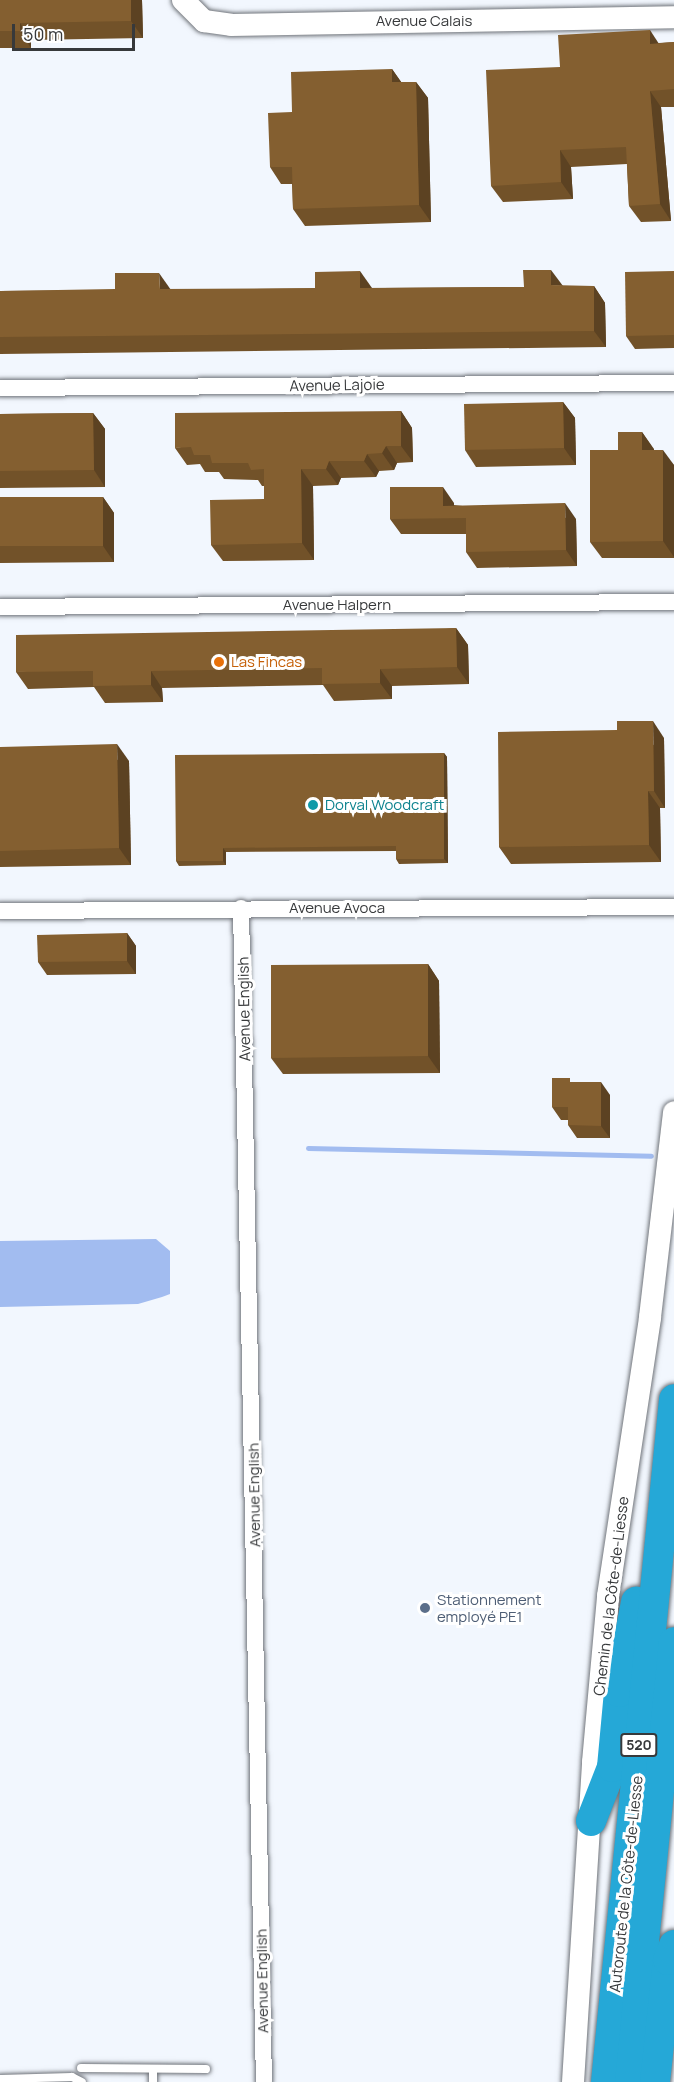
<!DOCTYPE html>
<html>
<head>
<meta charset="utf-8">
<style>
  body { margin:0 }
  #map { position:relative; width:674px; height:2082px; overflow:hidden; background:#f2f7fe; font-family:Manrope,sans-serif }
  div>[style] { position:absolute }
  .water>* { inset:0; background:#a2bcf0 }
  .stream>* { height:5px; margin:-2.5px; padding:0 2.5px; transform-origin:2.5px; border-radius:2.5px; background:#a2bcf0 }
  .roads { filter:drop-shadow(0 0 2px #70747a) drop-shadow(0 0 2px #70747a) }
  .lane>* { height:8px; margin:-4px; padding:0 4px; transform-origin:4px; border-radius:4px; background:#fff }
  .street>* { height:16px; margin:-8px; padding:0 8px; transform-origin:8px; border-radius:8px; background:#fff }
  .secondary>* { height:22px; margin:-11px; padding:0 11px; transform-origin:11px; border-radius:11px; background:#fff }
  .highway>* { height:30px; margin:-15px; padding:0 15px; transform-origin:15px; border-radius:15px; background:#25a8d7 }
  .wall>* { inset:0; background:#725229 }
  .shaded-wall>* { inset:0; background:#5c4222 }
  .building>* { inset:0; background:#845f30 }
  .dots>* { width:16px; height:16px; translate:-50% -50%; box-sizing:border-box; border:3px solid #fff; border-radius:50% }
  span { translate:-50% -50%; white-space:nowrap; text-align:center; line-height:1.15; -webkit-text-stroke:6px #fff; paint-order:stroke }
  .shield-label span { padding:2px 4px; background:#fff; border:2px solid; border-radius:4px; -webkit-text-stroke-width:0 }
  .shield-label { font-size:14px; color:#37393b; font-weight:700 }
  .street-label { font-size:15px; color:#37393b }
  .food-label { font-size:15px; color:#c56008 }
  .left { translate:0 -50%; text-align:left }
  .culture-label { font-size:15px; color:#0d838f }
  .service-label { font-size:15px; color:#4e5e75 }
  .scale { position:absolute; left:12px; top:24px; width:123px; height:27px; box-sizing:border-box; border:3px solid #37393b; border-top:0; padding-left:8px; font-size:18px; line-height:21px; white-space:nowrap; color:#37393b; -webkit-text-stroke:4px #fff; paint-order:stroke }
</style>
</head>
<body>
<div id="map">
  <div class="water">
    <div style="clip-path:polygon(156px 1239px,170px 1251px,170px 1294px,162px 1297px,138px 1304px,0 1307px,0 1241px)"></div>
  </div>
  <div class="stream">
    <div style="left:308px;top:1148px;width:343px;rotate:1.3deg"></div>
  </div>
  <div class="roads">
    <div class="lane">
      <div style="left:81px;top:2068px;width:125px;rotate:0.5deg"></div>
      <div style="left:0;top:2079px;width:72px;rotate:-1.6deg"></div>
      <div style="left:72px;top:2077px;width:11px;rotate:27deg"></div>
      <div style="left:153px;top:2082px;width:13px;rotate:-90deg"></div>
    </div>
    <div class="street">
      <div style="left:0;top:388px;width:674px;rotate:-0.43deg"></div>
      <div style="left:0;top:607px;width:674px;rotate:-0.43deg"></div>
      <div style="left:241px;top:908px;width:1174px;rotate:88.88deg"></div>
      <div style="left:0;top:911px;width:674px;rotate:-0.34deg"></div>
    </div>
    <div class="secondary">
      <div style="left:183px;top:0;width:30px;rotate:45deg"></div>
      <div style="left:204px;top:21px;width:27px;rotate:8deg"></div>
      <div style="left:231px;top:25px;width:443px;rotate:-1deg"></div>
      <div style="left:573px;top:2082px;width:321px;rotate:-86.4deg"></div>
      <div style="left:593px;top:1762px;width:167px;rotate:-84.8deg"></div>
      <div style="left:608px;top:1596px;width:282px;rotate:-81.4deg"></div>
      <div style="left:650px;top:1317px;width:206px;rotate:-83.3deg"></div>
    </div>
    <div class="highway">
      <div style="left:591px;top:1821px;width:58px;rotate:-68.7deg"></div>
      <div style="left:612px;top:1767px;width:75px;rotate:-84.7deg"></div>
      <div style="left:619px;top:1692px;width:92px;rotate:-79.3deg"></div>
      <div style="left:606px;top:2082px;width:686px;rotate:-84.31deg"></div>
      <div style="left:630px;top:2082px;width:442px;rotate:-84.3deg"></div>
      <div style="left:655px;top:2082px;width:123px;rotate:-83.9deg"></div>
      <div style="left:668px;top:1960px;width:16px;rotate:-68deg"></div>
    </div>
  </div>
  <div class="wall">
    <div style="clip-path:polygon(0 0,142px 0,143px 38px,31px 40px,31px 48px,0 48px)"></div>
    <div style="clip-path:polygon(674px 42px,674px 107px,661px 107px,671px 221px,641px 222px,629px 206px,627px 164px,571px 167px,573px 199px,503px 202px,491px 186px,560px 67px,659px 43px)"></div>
    <div style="clip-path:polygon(392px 69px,401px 82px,416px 82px,428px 98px,431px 222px,305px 226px,293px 209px,292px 184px,281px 184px,270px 167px,292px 112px)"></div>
    <div style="clip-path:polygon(674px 271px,674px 348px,635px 349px,626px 336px)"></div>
    <div style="clip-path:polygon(563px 286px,594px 286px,605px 303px,606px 347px,0 354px,0 291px,524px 287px)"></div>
    <div style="clip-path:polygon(563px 402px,575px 418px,576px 465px,476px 467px,465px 450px)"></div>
    <div style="clip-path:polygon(401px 411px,412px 428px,413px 462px,397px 463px,394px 470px,379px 471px,376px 477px,341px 478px,338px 485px,313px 486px,314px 560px,223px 561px,211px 545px,264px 499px,264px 486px,262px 486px,258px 480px,224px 479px,219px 472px,205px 472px,200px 464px,187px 465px,175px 448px)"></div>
    <div style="clip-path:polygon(93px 413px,105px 429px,105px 487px,0 488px,0 414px)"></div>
    <div style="clip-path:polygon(642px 432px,654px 450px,674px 465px,674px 558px,602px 558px,590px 542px,618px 450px)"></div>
    <div style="clip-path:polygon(0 497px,103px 497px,114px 513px,114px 562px,0 563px)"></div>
    <div style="clip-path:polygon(454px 503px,454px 505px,576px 519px,577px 566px,477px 568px,466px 552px,466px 534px,401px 534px,390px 519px)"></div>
    <div style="clip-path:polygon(456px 628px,468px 645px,469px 684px,392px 686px,392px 699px,334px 701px,323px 685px,162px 688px,163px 702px,105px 703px,94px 687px,28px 689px,16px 672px)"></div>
    <div style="clip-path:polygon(664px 738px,665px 808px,660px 808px,661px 862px,511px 864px,499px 847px)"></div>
    <div style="clip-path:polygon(0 747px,129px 761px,131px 865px,0 867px)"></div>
    <div style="clip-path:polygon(444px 753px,447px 757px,448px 863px,399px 864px,396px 859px,396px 851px,226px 852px,226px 865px,179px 866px,176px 861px)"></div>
    <div style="clip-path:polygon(127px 933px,136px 946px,136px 974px,47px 975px,38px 962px)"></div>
    <div style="clip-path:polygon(428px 964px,439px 981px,440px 1073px,283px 1074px,271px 1058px)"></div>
    <div style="clip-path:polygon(573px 1082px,610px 1095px,610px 1138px,577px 1138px,568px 1125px,568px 1120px,561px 1120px,552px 1107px)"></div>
  </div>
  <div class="shaded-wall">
    <div style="clip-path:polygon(131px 0,142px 0,143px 38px,131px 21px)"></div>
    <div style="clip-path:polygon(20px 23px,31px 40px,31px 48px,20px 31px)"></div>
    <div style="clip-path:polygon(650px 30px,661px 47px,650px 44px)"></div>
    <div style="clip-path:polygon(392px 69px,404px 86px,392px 82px)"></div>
    <div style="clip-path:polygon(416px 82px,428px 98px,431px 222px,419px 205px)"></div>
    <div style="clip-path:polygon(650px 91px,661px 107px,671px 221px,660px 204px)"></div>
    <div style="clip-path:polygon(560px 150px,571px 167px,573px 199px,561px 182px)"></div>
    <div style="clip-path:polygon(551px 270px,563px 286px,551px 285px)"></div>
    <div style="clip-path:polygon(360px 271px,372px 288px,360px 288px)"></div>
    <div style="clip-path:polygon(159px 273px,171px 290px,160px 289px)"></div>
    <div style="clip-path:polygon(594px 286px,605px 303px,606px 347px,594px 331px)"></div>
    <div style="clip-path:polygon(563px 402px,575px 418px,576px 465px,564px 448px)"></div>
    <div style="clip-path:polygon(401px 411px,412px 428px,413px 462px,401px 446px)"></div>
    <div style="clip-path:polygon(93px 413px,105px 429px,105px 487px,94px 470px)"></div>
    <div style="clip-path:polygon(642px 432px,654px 449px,654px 467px,642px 450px)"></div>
    <div style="clip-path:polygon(386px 446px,397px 463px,394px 470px,382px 453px)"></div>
    <div style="clip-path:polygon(663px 450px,674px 465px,674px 557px,663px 541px)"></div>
    <div style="clip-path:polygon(367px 454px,379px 471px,376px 477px,364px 461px)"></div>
    <div style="clip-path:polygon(329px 461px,341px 478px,338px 485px,326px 469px)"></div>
    <div style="clip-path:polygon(301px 469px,313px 486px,314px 560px,302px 543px)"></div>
    <div style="clip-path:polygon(443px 487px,454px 503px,454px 518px,443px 506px)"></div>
    <div style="clip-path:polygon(103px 497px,114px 513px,114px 562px,103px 546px)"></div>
    <div style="clip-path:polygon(565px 503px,576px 519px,577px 566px,566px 550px)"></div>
    <div style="clip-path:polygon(456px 628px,468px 645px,469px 684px,457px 667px)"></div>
    <div style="clip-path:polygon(380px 669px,392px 686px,392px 699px,380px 683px)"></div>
    <div style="clip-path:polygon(151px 671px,162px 688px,163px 702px,151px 685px)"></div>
    <div style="clip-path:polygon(653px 721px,664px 738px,665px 808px,654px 791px)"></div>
    <div style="clip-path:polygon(117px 744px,129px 761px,131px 865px,119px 848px)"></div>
    <div style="clip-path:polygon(444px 753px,447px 757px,448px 863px,444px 859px)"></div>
    <div style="clip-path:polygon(648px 791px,660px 808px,661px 862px,649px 845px)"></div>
    <div style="clip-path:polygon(223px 848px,226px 852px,226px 865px,223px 861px)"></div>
    <div style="clip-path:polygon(127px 933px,136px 946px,136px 974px,127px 961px)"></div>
    <div style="clip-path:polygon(428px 964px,439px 981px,440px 1073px,428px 1056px)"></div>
    <div style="clip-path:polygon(601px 1082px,610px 1095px,610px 1138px,601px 1126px)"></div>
  </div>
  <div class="building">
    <div style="clip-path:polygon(0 0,131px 0,131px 21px,20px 23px,20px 31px,0 31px)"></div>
    <div style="clip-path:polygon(650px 30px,650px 44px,674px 42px,674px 89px,650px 91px,660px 204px,629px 206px,626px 147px,560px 150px,561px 182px,491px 186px,486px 70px,560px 67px,558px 35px)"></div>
    <div style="clip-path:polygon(392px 69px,392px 82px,416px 82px,419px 205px,293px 209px,292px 167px,270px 167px,268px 113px,292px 112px,291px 72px)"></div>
    <div style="clip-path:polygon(523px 270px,551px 270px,551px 285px,594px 286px,594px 331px,0 337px,0 291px,115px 289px,115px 273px,159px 273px,160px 289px,315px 288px,315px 272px,360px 271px,360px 288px,524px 287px)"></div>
    <div style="clip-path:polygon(674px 271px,674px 335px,626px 336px,625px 272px)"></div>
    <div style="clip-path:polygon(563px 402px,564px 448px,465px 450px,464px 404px)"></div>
    <div style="clip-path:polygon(401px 411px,401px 446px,386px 446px,382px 453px,367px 454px,364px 461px,329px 461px,326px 469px,301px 469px,302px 543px,211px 545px,210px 500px,264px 499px,264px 469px,251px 470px,248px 463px,212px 463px,210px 455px,194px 455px,191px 447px,175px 448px,175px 413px)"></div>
    <div style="clip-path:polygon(93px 413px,94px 470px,0 471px,0 414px)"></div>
    <div style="clip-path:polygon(618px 432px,642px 432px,642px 450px,663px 450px,663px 541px,590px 542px,590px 450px,618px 450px)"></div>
    <div style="clip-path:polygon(390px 487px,443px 487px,443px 506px,565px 503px,566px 550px,466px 552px,466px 518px,390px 519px)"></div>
    <div style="clip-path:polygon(0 497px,103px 497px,103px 546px,0 546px)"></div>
    <div style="clip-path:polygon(456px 628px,457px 667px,380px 669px,380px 683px,322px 684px,322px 668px,151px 671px,151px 685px,93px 686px,93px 671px,16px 672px,16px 635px)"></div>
    <div style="clip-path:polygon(617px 721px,653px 721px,654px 791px,648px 791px,649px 845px,499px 847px,498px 732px,617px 730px)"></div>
    <div style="clip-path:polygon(117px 744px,119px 848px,0 851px,0 747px)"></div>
    <div style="clip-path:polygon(444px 753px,444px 859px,396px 859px,396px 846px,223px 848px,223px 861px,176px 861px,175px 755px)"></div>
    <div style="clip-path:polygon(127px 933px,127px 961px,38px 962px,37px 935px)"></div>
    <div style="clip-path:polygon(428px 964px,428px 1056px,271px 1058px,271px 965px)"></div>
    <div style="clip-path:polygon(552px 1078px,570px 1078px,570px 1082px,601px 1082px,601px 1126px,568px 1125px,568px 1107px,552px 1107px)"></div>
  </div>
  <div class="dots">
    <div style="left:219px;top:662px;background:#e8710a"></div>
    <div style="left:313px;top:805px;background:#0f9aa8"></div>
    <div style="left:425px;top:1608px;background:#5c6f8a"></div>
  </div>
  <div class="shield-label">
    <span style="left:639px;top:1745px">520</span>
  </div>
  <div class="street-label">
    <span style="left:424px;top:21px">Avenue Calais</span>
    <span style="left:337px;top:385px;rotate:-1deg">Avenue Lajoie</span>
    <span style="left:337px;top:605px">Avenue Halpern</span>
    <span style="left:337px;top:908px">Avenue Avoca</span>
    <span style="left:244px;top:1009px;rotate:-91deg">Avenue English</span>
    <span style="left:254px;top:1495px;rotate:-91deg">Avenue English</span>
    <span style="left:611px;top:1596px;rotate:-83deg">Chemin de la Côte-de-Liesse</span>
    <span style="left:626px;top:1884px;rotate:-84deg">Autoroute de la Côte-de-Liesse</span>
    <span style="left:262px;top:1981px;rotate:-91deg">Avenue English</span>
  </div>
  <div class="food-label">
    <span class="left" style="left:231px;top:662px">Las Fincas</span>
  </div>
  <div class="culture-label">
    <span class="left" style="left:325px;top:805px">Dorval Woodcraft</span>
  </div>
  <div class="service-label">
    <span class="left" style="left:437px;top:1608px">Stationnement<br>employé PE1</span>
  </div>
  <div class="scale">50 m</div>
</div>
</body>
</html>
